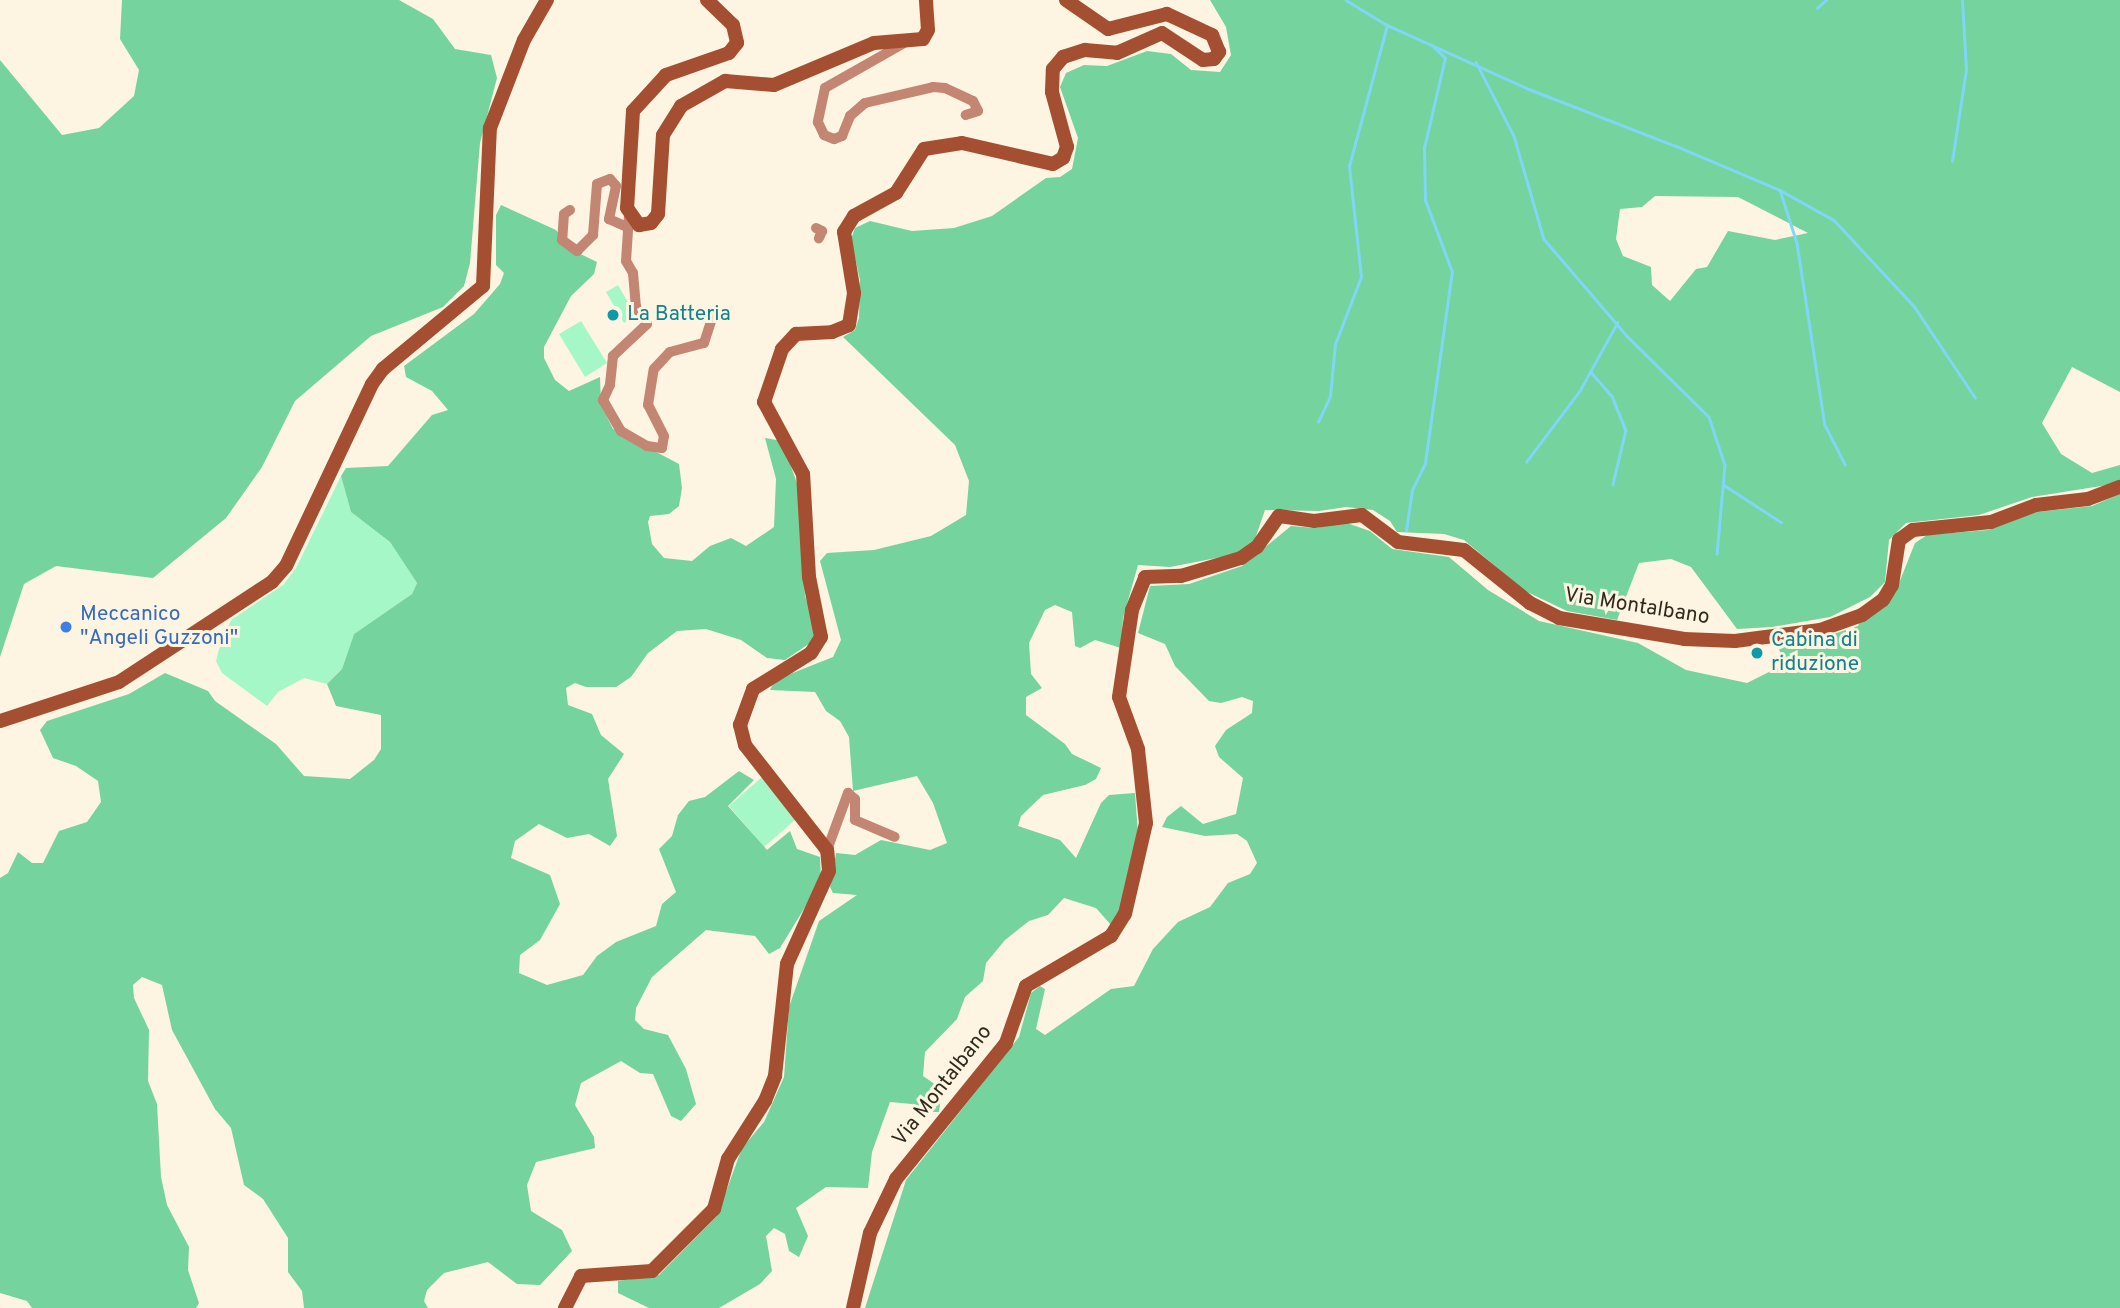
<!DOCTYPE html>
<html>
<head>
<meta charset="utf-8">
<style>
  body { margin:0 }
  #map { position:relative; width:2120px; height:1308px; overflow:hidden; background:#fdf4e1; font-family:Overpass,sans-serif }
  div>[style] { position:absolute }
  .green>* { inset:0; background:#a6f7c7 }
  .forest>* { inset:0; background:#75d39e }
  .stream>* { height:2.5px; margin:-1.25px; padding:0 1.25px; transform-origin:1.25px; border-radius:1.25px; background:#80d6f6 }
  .street>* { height:10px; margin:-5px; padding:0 5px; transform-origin:5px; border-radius:5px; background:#c28672 }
  .secondary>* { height:14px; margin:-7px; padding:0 7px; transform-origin:7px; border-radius:7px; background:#a44f31 }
  .dots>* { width:19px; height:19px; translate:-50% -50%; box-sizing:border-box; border:4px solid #fdf4e1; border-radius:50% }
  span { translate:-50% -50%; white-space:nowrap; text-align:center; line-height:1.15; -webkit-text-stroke:6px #fdf4e1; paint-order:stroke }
  .culture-label { font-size:21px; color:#0d838f }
  .left { translate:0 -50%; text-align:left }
  .street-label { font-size:21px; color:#302a1e }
  .shop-label { font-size:21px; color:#366cbe }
</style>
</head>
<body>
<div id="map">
  <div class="green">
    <div style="clip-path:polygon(618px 285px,636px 316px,624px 323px,606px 292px)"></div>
    <div style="clip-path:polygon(581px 321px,607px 363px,585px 377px,559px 334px)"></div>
    <div style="clip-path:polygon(341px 476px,351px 512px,390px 542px,417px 583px,412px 594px,354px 634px,342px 669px,327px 684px,304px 678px,278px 692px,267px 706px,222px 673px,216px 661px,219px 649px,231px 620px,283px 585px,296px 568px)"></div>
    <div style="clip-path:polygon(762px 777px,796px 819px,764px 847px,729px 806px)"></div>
  </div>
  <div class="forest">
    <div style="clip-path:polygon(122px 0,399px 0,433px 19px,455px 49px,491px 55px,497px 78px,480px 143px,470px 263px,464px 286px,443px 307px,371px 336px,295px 401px,262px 467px,226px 518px,153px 578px,56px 566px,24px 584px,0 657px,0 60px,62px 135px,99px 128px,134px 96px,139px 70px,120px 39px)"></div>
    <div style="clip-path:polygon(evenodd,1210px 0,2120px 0,2120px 392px,2072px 367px,2042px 423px,2061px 454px,2092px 473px,2120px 465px,2120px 483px,2032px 497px,1979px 515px,1906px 523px,1889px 540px,1885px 582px,1870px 597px,1830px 617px,1772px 627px,1737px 629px,1691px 567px,1671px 559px,1639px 563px,1617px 620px,1567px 611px,1525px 591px,1464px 540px,1444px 534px,1397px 532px,1390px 521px,1373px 510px,1346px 507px,1319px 511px,1265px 510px,1255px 539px,1237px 554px,1170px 567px,1138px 565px,1123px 618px,1121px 648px,1095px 640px,1080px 648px,1075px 646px,1072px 612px,1055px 605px,1045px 610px,1029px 643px,1031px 674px,1042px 688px,1026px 697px,1026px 715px,1065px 744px,1072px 754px,1101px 768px,1096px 779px,1085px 785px,1043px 795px,1021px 816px,1018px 826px,1060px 840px,1076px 858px,1101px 803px,1109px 795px,1135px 793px,1138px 834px,1122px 911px,1111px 925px,1096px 908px,1064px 898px,1048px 915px,1029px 921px,1005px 940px,986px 963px,983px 981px,965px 997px,957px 1019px,925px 1052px,923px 1076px,942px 1089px,939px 1112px,919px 1112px,912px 1104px,890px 1102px,872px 1152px,868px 1188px,826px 1187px,796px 1208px,808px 1236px,799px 1257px,789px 1251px,785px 1234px,774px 1228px,766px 1236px,772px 1271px,760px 1284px,719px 1308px,649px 1308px,618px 1293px,618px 1281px,659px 1275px,717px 1216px,742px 1148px,764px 1122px,784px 1077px,789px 1007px,819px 921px,857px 895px,833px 893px,830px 887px,836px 853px,855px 855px,881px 840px,930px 850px,947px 843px,933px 803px,917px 776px,853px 791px,849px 737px,840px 721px,826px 711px,815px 692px,770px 690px,775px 680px,833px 657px,841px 640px,820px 561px,827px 553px,874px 550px,931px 536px,966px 515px,969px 481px,955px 445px,843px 337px,855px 330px,859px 318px,860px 280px,851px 239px,855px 228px,870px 221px,912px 231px,954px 228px,992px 216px,1046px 178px,1060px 177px,1072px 169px,1078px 138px,1060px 87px,1066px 73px,1084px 65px,1107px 66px,1147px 51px,1171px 54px,1191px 70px,1220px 72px,1231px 55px,1226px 27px,1210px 0,1655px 196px,1738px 197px,1808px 233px,1775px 240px,1728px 231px,1707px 267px,1696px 269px,1670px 301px,1652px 285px,1651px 267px,1623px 256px,1616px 239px,1620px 209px,1642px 207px,1655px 196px)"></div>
    <div style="clip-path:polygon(501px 205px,556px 230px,570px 249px,597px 262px,594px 274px,571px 296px,544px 347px,544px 358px,555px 380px,569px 391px,600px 377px,601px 405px,613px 429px,679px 464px,682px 488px,679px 506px,669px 514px,650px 516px,648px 522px,652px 544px,664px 558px,692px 561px,710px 546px,731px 538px,746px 546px,774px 527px,776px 479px,765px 438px,782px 441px,799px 489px,805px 596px,815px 624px,813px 641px,785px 660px,767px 658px,741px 640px,706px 629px,677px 631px,648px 653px,631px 677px,616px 687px,586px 687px,575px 683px,566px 688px,568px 705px,592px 714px,601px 735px,624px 754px,608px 779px,617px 836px,610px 846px,589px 834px,567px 838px,539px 824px,515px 841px,511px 858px,550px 875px,560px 904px,540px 940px,520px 955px,519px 973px,547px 985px,583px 975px,597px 956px,616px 942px,656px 926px,662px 904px,676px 892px,659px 849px,672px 836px,678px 815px,689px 801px,705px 797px,739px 771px,754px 780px,728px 806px,767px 850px,790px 831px,797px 849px,820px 857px,821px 881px,780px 948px,769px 954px,755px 936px,706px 930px,652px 977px,636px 1008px,635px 1020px,644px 1029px,668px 1035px,686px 1069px,696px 1104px,681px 1121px,671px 1116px,653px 1074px,640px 1073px,621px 1061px,581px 1083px,575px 1105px,594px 1137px,595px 1148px,536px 1162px,527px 1185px,531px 1211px,562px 1230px,572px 1251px,540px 1285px,517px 1284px,488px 1262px,444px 1273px,427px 1290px,424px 1301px,428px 1308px,304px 1308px,302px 1291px,288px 1272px,288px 1238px,263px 1199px,244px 1185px,231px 1128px,215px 1109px,172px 1030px,162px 985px,142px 977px,133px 985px,134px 998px,149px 1030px,148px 1081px,157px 1104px,161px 1177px,167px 1205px,189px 1247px,188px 1270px,199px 1303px,196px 1308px,32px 1308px,27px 1301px,0 1293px,0 878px,8px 873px,18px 852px,32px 863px,43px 863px,59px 831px,87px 822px,101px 802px,98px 781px,76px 766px,53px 758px,40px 730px,47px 721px,129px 694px,165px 673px,208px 691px,215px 701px,276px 744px,304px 776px,350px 779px,374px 760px,381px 749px,381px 715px,336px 706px,327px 684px,342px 669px,354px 634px,412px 594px,417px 583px,390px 542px,351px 512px,341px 476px,346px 468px,388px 466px,432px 415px,448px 410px,432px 391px,406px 377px,404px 366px,474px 314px,500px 284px,504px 273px,496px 265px,496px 215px)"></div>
    <div style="clip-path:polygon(2120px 494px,2120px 1308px,865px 1308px,906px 1180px,1019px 1037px,1031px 993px,1040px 986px,1045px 989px,1036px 1029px,1045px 1035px,1111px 989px,1134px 986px,1153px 949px,1178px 922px,1210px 907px,1228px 883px,1250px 874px,1257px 863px,1247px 841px,1237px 834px,1205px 836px,1162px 827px,1167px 817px,1181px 806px,1203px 824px,1236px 814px,1243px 778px,1219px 757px,1215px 746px,1226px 730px,1252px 713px,1253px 701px,1242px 697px,1221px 703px,1209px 701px,1175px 666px,1165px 644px,1138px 633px,1150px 586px,1189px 584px,1242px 566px,1291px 526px,1316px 528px,1344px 522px,1370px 531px,1392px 549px,1449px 557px,1488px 590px,1539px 621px,1638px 643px,1686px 670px,1747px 683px,1783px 665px,1778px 644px,1812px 641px,1858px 626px,1862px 615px,1895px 593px,1915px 543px,1927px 535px,1988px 530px,2037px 512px,2092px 506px)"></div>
  </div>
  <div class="stream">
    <div style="left:1346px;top:0;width:48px;rotate:31.4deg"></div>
    <div style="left:1387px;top:25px;width:156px;rotate:24.3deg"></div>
    <div style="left:1529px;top:89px;width:158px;rotate:21.2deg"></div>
    <div style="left:1676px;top:146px;width:113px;rotate:22.9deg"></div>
    <div style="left:1780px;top:190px;width:62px;rotate:29.1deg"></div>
    <div style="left:1834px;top:220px;width:117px;rotate:47.1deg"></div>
    <div style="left:1914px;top:306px;width:110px;rotate:56.2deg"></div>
    <div style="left:1817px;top:8px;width:12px;rotate:-42deg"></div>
    <div style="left:1476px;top:62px;width:83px;rotate:62.8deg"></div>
    <div style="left:1514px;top:136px;width:107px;rotate:73.8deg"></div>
    <div style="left:1544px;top:239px;width:128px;rotate:49.4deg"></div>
    <div style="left:1627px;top:336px;width:115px;rotate:44.6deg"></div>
    <div style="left:1709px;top:417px;width:51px;rotate:71.6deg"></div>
    <div style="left:1725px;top:465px;width:89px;rotate:95.1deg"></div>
    <div style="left:1952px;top:161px;width:92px;rotate:-81.3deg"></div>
    <div style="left:1966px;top:70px;width:70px;rotate:-93.3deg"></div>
    <div style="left:1780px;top:190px;width:56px;rotate:72.2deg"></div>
    <div style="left:1797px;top:243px;width:184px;rotate:81.3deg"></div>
    <div style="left:1825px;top:425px;width:44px;rotate:62.9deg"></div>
    <div style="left:1591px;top:372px;width:32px;rotate:49deg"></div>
    <div style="left:1612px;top:396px;width:37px;rotate:68deg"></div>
    <div style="left:1626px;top:430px;width:56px;rotate:103.5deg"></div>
    <div style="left:1318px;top:422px;width:29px;rotate:-65deg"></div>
    <div style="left:1330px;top:396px;width:52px;rotate:-84.5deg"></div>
    <div style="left:1335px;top:344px;width:72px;rotate:-68.8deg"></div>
    <div style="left:1361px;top:277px;width:112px;rotate:-96.2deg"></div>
    <div style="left:1349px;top:166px;width:146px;rotate:-74.9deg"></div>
    <div style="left:1526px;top:462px;width:90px;rotate:-53.1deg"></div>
    <div style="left:1580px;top:390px;width:77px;rotate:-61.1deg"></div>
    <div style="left:1724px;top:485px;width:68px;rotate:33deg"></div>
    <div style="left:1406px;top:531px;width:41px;rotate:-81.7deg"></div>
    <div style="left:1412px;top:490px;width:30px;rotate:-64deg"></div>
    <div style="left:1425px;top:463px;width:193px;rotate:-82deg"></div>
    <div style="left:1452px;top:272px;width:77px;rotate:-110.6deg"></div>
    <div style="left:1425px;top:200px;width:52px;rotate:-91.1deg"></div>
    <div style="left:1424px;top:148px;width:92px;rotate:-76.9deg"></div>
    <div style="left:1445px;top:58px;width:19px;rotate:-137deg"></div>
  </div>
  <div class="street">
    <div style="left:906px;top:42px;width:93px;rotate:150.4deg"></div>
    <div style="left:825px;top:88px;width:35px;rotate:102deg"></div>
    <div style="left:818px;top:122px;width:14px;rotate:65deg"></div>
    <div style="left:824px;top:135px;width:11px;rotate:22deg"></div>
    <div style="left:834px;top:139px;width:9px;rotate:-21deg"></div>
    <div style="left:842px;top:136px;width:22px;rotate:-68deg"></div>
    <div style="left:850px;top:116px;width:20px;rotate:-41deg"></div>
    <div style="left:865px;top:103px;width:70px;rotate:-13.2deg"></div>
    <div style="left:933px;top:87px;width:12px;rotate:5deg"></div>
    <div style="left:945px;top:88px;width:31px;rotate:25deg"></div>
    <div style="left:973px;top:101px;width:11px;rotate:63deg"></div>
    <div style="left:978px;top:111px;width:13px;rotate:162deg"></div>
    <div style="left:570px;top:210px;width:7px;rotate:146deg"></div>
    <div style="left:564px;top:214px;width:26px;rotate:94deg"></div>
    <div style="left:562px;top:240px;width:19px;rotate:36deg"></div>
    <div style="left:577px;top:251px;width:23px;rotate:-45deg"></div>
    <div style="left:593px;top:235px;width:51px;rotate:-85.5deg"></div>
    <div style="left:597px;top:184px;width:14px;rotate:-21deg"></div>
    <div style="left:610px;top:179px;width:9px;rotate:49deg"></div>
    <div style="left:616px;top:186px;width:34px;rotate:102deg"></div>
    <div style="left:609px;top:219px;width:20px;rotate:24deg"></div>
    <div style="left:629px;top:215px;width:46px;rotate:93.7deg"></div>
    <div style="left:626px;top:261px;width:14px;rotate:60deg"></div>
    <div style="left:633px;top:273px;width:34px;rotate:85deg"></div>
    <div style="left:636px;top:307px;width:20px;rotate:57deg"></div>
    <div style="left:647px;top:324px;width:47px;rotate:136.7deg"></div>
    <div style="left:613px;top:356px;width:29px;rotate:96deg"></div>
    <div style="left:610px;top:385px;width:17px;rotate:115deg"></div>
    <div style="left:603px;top:400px;width:36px;rotate:60deg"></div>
    <div style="left:621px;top:431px;width:30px;rotate:30deg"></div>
    <div style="left:647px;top:446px;width:15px;rotate:8deg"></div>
    <div style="left:662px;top:448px;width:12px;rotate:-81deg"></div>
    <div style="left:664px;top:436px;width:35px;rotate:-117deg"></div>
    <div style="left:648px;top:405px;width:36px;rotate:-81deg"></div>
    <div style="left:654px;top:369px;width:23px;rotate:-47deg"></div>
    <div style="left:670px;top:352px;width:35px;rotate:-15deg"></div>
    <div style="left:704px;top:343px;width:32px;rotate:-72deg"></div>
    <div style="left:816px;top:228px;width:7px;rotate:27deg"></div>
    <div style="left:822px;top:231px;width:8px;rotate:113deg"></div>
    <div style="left:827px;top:850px;width:61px;rotate:-69.8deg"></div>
    <div style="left:848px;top:793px;width:9px;rotate:41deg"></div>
    <div style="left:855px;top:799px;width:21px;rotate:90deg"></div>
    <div style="left:855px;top:820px;width:43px;rotate:23deg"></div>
  </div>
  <div class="secondary">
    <div style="left:707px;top:0;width:36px;rotate:44deg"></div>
    <div style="left:733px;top:25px;width:18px;rotate:77deg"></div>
    <div style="left:737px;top:43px;width:13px;rotate:129deg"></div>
    <div style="left:729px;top:53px;width:67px;rotate:160.8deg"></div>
    <div style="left:666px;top:75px;width:49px;rotate:132.5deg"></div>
    <div style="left:633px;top:111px;width:97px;rotate:93.5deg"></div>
    <div style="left:627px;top:208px;width:21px;rotate:55deg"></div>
    <div style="left:639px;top:225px;width:12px;rotate:-9deg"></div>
    <div style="left:651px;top:223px;width:11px;rotate:-52deg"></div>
    <div style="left:658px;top:214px;width:79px;rotate:-86.4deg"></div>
    <div style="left:663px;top:135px;width:34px;rotate:-58deg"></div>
    <div style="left:681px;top:106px;width:51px;rotate:-29.6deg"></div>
    <div style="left:725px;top:81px;width:49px;rotate:4.7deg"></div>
    <div style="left:774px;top:85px;width:108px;rotate:-22.8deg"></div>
    <div style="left:874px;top:43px;width:49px;rotate:-4.7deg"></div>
    <div style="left:923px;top:39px;width:10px;rotate:-61deg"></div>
    <div style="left:928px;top:30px;width:30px;rotate:-94deg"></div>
    <div style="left:0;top:721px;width:125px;rotate:-18.1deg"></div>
    <div style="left:119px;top:682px;width:183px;rotate:-33.2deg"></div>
    <div style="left:272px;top:582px;width:21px;rotate:-49deg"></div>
    <div style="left:286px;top:566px;width:201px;rotate:-64.7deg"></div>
    <div style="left:372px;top:384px;width:19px;rotate:-54deg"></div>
    <div style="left:383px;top:369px;width:130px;rotate:-39.7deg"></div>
    <div style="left:483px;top:286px;width:158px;rotate:-87.5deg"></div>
    <div style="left:490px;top:128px;width:94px;rotate:-68.9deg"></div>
    <div style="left:524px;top:40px;width:46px;rotate:-60.1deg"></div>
    <div style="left:565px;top:1308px;width:36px;rotate:-63deg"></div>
    <div style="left:581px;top:1276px;width:71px;rotate:-4deg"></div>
    <div style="left:652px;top:1271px;width:88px;rotate:-45deg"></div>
    <div style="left:714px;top:1209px;width:52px;rotate:-74.4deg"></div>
    <div style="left:728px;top:1159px;width:69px;rotate:-57.5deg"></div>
    <div style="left:765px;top:1101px;width:27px;rotate:-68deg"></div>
    <div style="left:775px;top:1076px;width:113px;rotate:-83.9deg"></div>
    <div style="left:787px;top:964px;width:102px;rotate:-65.7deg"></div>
    <div style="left:829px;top:871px;width:21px;rotate:-95deg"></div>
    <div style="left:827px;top:850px;width:133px;rotate:-128deg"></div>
    <div style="left:745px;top:745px;width:21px;rotate:-104deg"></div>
    <div style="left:740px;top:725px;width:38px;rotate:-70deg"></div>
    <div style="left:753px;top:689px;width:68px;rotate:-31.8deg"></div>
    <div style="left:811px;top:653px;width:19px;rotate:-58deg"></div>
    <div style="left:821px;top:637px;width:61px;rotate:-101.3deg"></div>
    <div style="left:809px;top:577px;width:103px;rotate:-93.3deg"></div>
    <div style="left:803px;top:474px;width:82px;rotate:-118.4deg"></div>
    <div style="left:764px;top:402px;width:56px;rotate:-71.2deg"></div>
    <div style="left:782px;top:349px;width:21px;rotate:-47deg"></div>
    <div style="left:796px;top:334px;width:36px;rotate:-3deg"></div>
    <div style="left:832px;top:332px;width:18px;rotate:-22deg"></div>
    <div style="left:849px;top:325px;width:32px;rotate:-81deg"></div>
    <div style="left:854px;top:293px;width:62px;rotate:-99.3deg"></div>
    <div style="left:844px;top:232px;width:19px;rotate:-58deg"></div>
    <div style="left:854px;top:216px;width:48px;rotate:-28.7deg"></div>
    <div style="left:896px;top:193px;width:52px;rotate:-57.5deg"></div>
    <div style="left:924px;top:149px;width:38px;rotate:-9deg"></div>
    <div style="left:962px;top:143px;width:93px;rotate:13deg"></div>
    <div style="left:1053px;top:164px;width:12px;rotate:-31deg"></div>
    <div style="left:1063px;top:158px;width:12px;rotate:-70deg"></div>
    <div style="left:1067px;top:147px;width:57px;rotate:-105.3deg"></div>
    <div style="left:1052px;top:92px;width:23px;rotate:-88deg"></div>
    <div style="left:1053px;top:69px;width:16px;rotate:-50deg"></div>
    <div style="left:1063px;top:57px;width:23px;rotate:-18deg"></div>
    <div style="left:1085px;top:50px;width:32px;rotate:5deg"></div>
    <div style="left:1117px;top:53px;width:49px;rotate:-24deg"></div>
    <div style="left:1162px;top:33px;width:49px;rotate:33.4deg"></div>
    <div style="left:1203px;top:60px;width:11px;rotate:-5deg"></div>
    <div style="left:1214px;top:59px;width:9px;rotate:-54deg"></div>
    <div style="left:1219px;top:52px;width:18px;rotate:-112deg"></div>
    <div style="left:1212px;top:35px;width:50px;rotate:-155deg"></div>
    <div style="left:1167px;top:14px;width:61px;rotate:165.7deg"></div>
    <div style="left:1108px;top:29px;width:51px;rotate:-145.4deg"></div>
    <div style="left:853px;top:1308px;width:77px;rotate:-77.2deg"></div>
    <div style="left:870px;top:1233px;width:60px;rotate:-64.3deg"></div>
    <div style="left:896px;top:1179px;width:175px;rotate:-51deg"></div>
    <div style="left:1006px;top:1043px;width:60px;rotate:-70.7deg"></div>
    <div style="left:1026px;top:986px;width:99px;rotate:-30.5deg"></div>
    <div style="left:1111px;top:936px;width:26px;rotate:-58deg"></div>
    <div style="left:1125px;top:914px;width:93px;rotate:-77deg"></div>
    <div style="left:1146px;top:823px;width:74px;rotate:-96.2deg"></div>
    <div style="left:1138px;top:749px;width:55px;rotate:-110.1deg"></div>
    <div style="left:1119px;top:697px;width:88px;rotate:-81.5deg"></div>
    <div style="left:1132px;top:610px;width:35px;rotate:-68deg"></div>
    <div style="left:1145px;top:577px;width:36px;rotate:-2deg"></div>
    <div style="left:1181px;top:576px;width:63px;rotate:-16.7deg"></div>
    <div style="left:1241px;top:558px;width:19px;rotate:-35deg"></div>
    <div style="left:1257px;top:547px;width:38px;rotate:-55deg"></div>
    <div style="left:1279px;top:516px;width:35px;rotate:8deg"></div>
    <div style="left:1314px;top:521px;width:48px;rotate:-7.1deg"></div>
    <div style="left:1362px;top:515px;width:45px;rotate:36.9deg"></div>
    <div style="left:1398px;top:542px;width:66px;rotate:6.9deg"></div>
    <div style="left:1464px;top:550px;width:85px;rotate:38.8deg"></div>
    <div style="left:1530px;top:603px;width:33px;rotate:27deg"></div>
    <div style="left:1559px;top:618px;width:127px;rotate:9.5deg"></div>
    <div style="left:1684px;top:639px;width:51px;rotate:2.2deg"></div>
    <div style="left:1735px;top:641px;width:86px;rotate:-7.4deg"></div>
    <div style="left:1820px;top:630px;width:45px;rotate:-19.7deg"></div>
    <div style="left:1862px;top:615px;width:26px;rotate:-36deg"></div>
    <div style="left:1883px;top:600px;width:17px;rotate:-59deg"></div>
    <div style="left:1892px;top:585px;width:46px;rotate:-81.2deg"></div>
    <div style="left:1899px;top:540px;width:17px;rotate:-36deg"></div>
    <div style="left:1913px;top:530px;width:78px;rotate:-5.9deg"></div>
    <div style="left:1991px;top:522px;width:48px;rotate:-20.7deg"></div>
    <div style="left:2036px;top:505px;width:52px;rotate:-6.6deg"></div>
    <div style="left:2088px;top:499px;width:34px;rotate:-21deg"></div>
  </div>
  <div class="dots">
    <div style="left:613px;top:315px;background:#0f9aa8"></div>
    <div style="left:66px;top:627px;background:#3f7fe0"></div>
    <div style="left:1757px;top:653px;background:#0f9aa8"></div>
  </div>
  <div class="culture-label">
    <span class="left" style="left:627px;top:315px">La Batteria</span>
    <span class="left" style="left:1771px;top:653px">Cabina di<br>riduzione</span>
  </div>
  <div class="street-label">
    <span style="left:1637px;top:607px;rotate:9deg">Via Montalbano</span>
    <span style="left:943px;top:1086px;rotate:-52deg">Via Montalbano</span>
  </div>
  <div class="shop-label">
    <span class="left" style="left:80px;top:627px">Meccanico<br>"Angeli Guzzoni"</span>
  </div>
</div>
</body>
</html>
